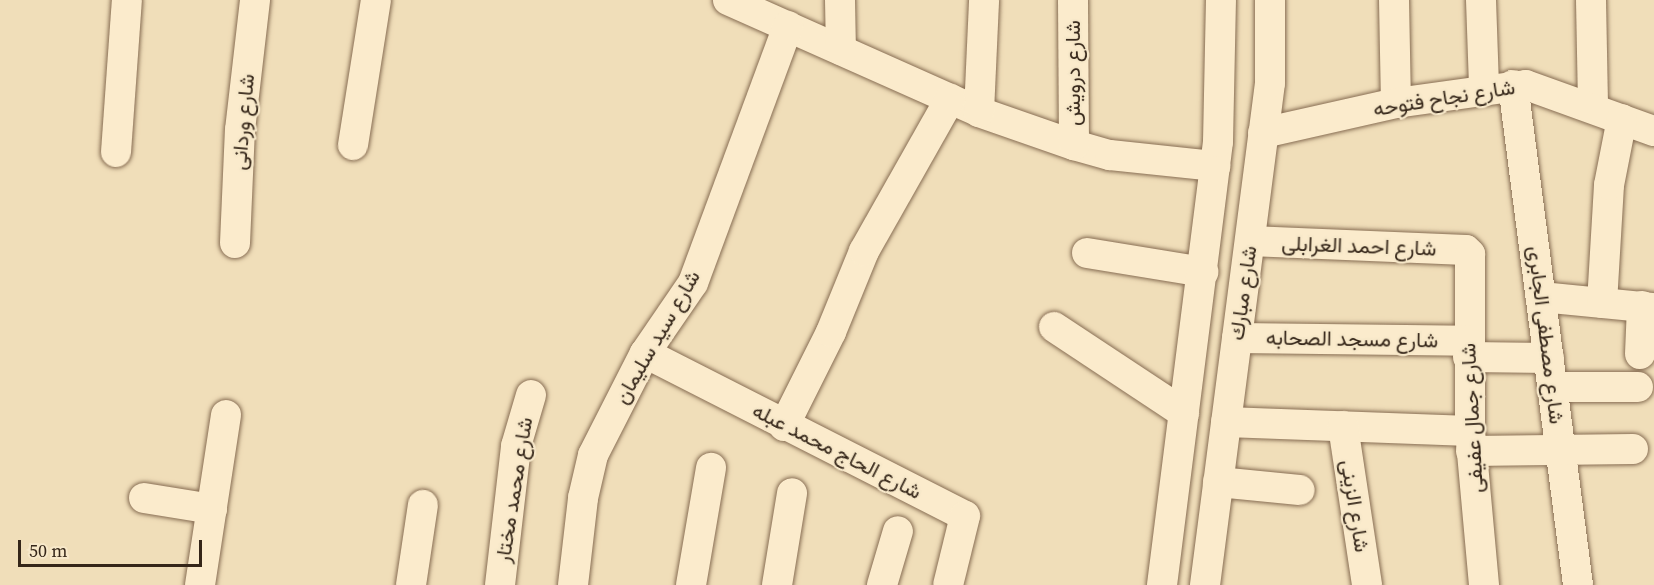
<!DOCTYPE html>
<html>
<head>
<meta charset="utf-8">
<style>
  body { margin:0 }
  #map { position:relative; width:1654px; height:585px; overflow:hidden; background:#f0deb9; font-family:"Source Serif 4",Vazirmatn,serif }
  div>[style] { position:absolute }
  .roads { filter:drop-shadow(0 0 2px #876d53) drop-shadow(0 0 2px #876d53) }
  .minor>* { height:30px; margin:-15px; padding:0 15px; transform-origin:15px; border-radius:15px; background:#fbebcc }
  span { translate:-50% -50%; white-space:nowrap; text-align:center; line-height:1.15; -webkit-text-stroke:4.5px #f7e8c9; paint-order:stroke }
  .street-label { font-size:21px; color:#352619 }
  .scale { position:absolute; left:18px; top:540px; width:184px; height:27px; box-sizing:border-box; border:3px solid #352619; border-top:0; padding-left:8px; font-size:18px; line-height:21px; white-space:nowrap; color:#352619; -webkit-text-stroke:4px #f7e8c9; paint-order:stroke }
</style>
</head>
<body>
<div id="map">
  <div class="roads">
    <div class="minor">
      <div style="left:728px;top:0;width:275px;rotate:24deg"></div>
      <div style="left:979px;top:112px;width:101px;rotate:19.2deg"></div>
      <div style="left:1074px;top:145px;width:37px;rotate:16deg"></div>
      <div style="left:1110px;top:155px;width:106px;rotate:6deg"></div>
      <div style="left:840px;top:0;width:50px;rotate:88.9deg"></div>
      <div style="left:1073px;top:0;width:145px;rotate:89.6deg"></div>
      <div style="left:1394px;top:0;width:103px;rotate:88.9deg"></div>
      <div style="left:1481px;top:0;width:88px;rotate:88deg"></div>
      <div style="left:1591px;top:0;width:106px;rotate:88.9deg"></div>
      <div style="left:1513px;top:85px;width:504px;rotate:82.59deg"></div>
      <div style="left:979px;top:112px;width:112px;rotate:-87.4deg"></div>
      <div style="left:1263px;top:133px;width:136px;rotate:-12.7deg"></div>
      <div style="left:1396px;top:103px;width:131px;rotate:-7.9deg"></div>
      <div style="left:1526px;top:85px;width:136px;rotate:19.8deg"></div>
      <div style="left:353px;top:145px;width:147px;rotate:-81deg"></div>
      <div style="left:116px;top:152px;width:152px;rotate:-85.9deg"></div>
      <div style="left:1250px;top:241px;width:216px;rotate:2.4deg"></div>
      <div style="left:1466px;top:250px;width:6px;rotate:45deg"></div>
      <div style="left:1470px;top:254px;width:177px;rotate:90deg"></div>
      <div style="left:1470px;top:431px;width:155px;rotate:84.8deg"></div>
      <div style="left:235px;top:243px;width:113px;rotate:-87.5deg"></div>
      <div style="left:240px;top:130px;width:131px;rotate:-83.4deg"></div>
      <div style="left:1087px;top:253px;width:118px;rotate:9.3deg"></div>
      <div style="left:1541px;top:297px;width:114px;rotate:5.6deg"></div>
      <div style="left:1602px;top:303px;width:118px;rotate:-86.6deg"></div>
      <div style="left:1609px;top:185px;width:67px;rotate:-78.9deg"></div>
      <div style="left:1054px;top:327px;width:156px;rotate:33.5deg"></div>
      <div style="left:1237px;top:338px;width:231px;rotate:0.7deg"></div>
      <div style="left:645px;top:353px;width:359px;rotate:27deg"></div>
      <div style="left:965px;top:516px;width:71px;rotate:103.8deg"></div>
      <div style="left:1640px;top:354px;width:48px;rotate:-87.6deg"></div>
      <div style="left:1468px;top:357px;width:81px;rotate:0.7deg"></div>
      <div style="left:1553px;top:387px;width:85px"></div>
      <div style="left:1226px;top:422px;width:244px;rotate:2.1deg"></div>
      <div style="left:784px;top:426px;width:105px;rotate:-63.4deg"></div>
      <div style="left:831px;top:332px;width:87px;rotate:-67.8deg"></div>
      <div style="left:864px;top:251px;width:175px;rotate:-60.5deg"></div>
      <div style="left:1343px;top:426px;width:161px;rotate:81.4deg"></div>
      <div style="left:1471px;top:451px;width:162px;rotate:-0.7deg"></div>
      <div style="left:1218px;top:482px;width:82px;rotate:5.6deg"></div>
      <div style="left:144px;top:498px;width:69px;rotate:9.2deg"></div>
      <div style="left:200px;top:585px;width:172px;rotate:-81.3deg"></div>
      <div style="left:411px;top:585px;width:81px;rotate:-81.5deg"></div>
      <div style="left:500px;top:585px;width:140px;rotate:-83.4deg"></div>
      <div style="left:516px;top:446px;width:53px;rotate:-73.6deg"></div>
      <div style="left:573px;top:585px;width:88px;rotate:-83.4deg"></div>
      <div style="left:583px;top:498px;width:44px;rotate:-76.9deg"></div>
      <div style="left:593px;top:455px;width:114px;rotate:-63deg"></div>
      <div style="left:645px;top:353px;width:85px;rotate:-55.6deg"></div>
      <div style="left:693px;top:283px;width:274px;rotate:-69.7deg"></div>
      <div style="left:691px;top:585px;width:119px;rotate:-80.3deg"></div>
      <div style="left:777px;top:585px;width:93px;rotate:-80.7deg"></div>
      <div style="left:882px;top:585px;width:56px;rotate:-73.5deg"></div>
      <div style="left:1162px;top:585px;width:447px;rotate:-82.8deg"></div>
      <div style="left:1218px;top:142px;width:142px;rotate:-88.8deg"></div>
      <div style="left:1205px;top:585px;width:506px;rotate:-82.62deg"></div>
      <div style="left:1270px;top:83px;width:83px;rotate:-90deg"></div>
    </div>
  </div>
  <div class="street-label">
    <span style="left:1073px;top:73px;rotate:-90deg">شارع درويش</span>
    <span style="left:1444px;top:98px;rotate:-9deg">شارع نجاح فتوحه</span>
    <span style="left:243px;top:122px;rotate:-85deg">شارع وردانى</span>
    <span style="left:1359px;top:246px;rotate:2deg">شارع احمد الغرابلى</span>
    <span style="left:1243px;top:293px;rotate:-82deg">شارع مبارك</span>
    <span style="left:1546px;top:335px;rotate:83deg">شارع مصطفى الجابرى</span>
    <span style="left:657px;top:337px;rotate:-60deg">شارع سيد سليمان</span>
    <span style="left:1352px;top:339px;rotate:1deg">شارع مسجد الصحابه</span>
    <span style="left:1472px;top:418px;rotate:-93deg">شارع جمال عفيفى</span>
    <span style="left:837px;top:451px;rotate:27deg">شارع الحاج محمد عبله</span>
    <span style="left:514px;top:490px;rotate:-81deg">شارع محمد مختار</span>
    <span style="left:1355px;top:506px;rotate:81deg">شارع الزينى</span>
  </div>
  <div class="scale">50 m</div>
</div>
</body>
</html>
